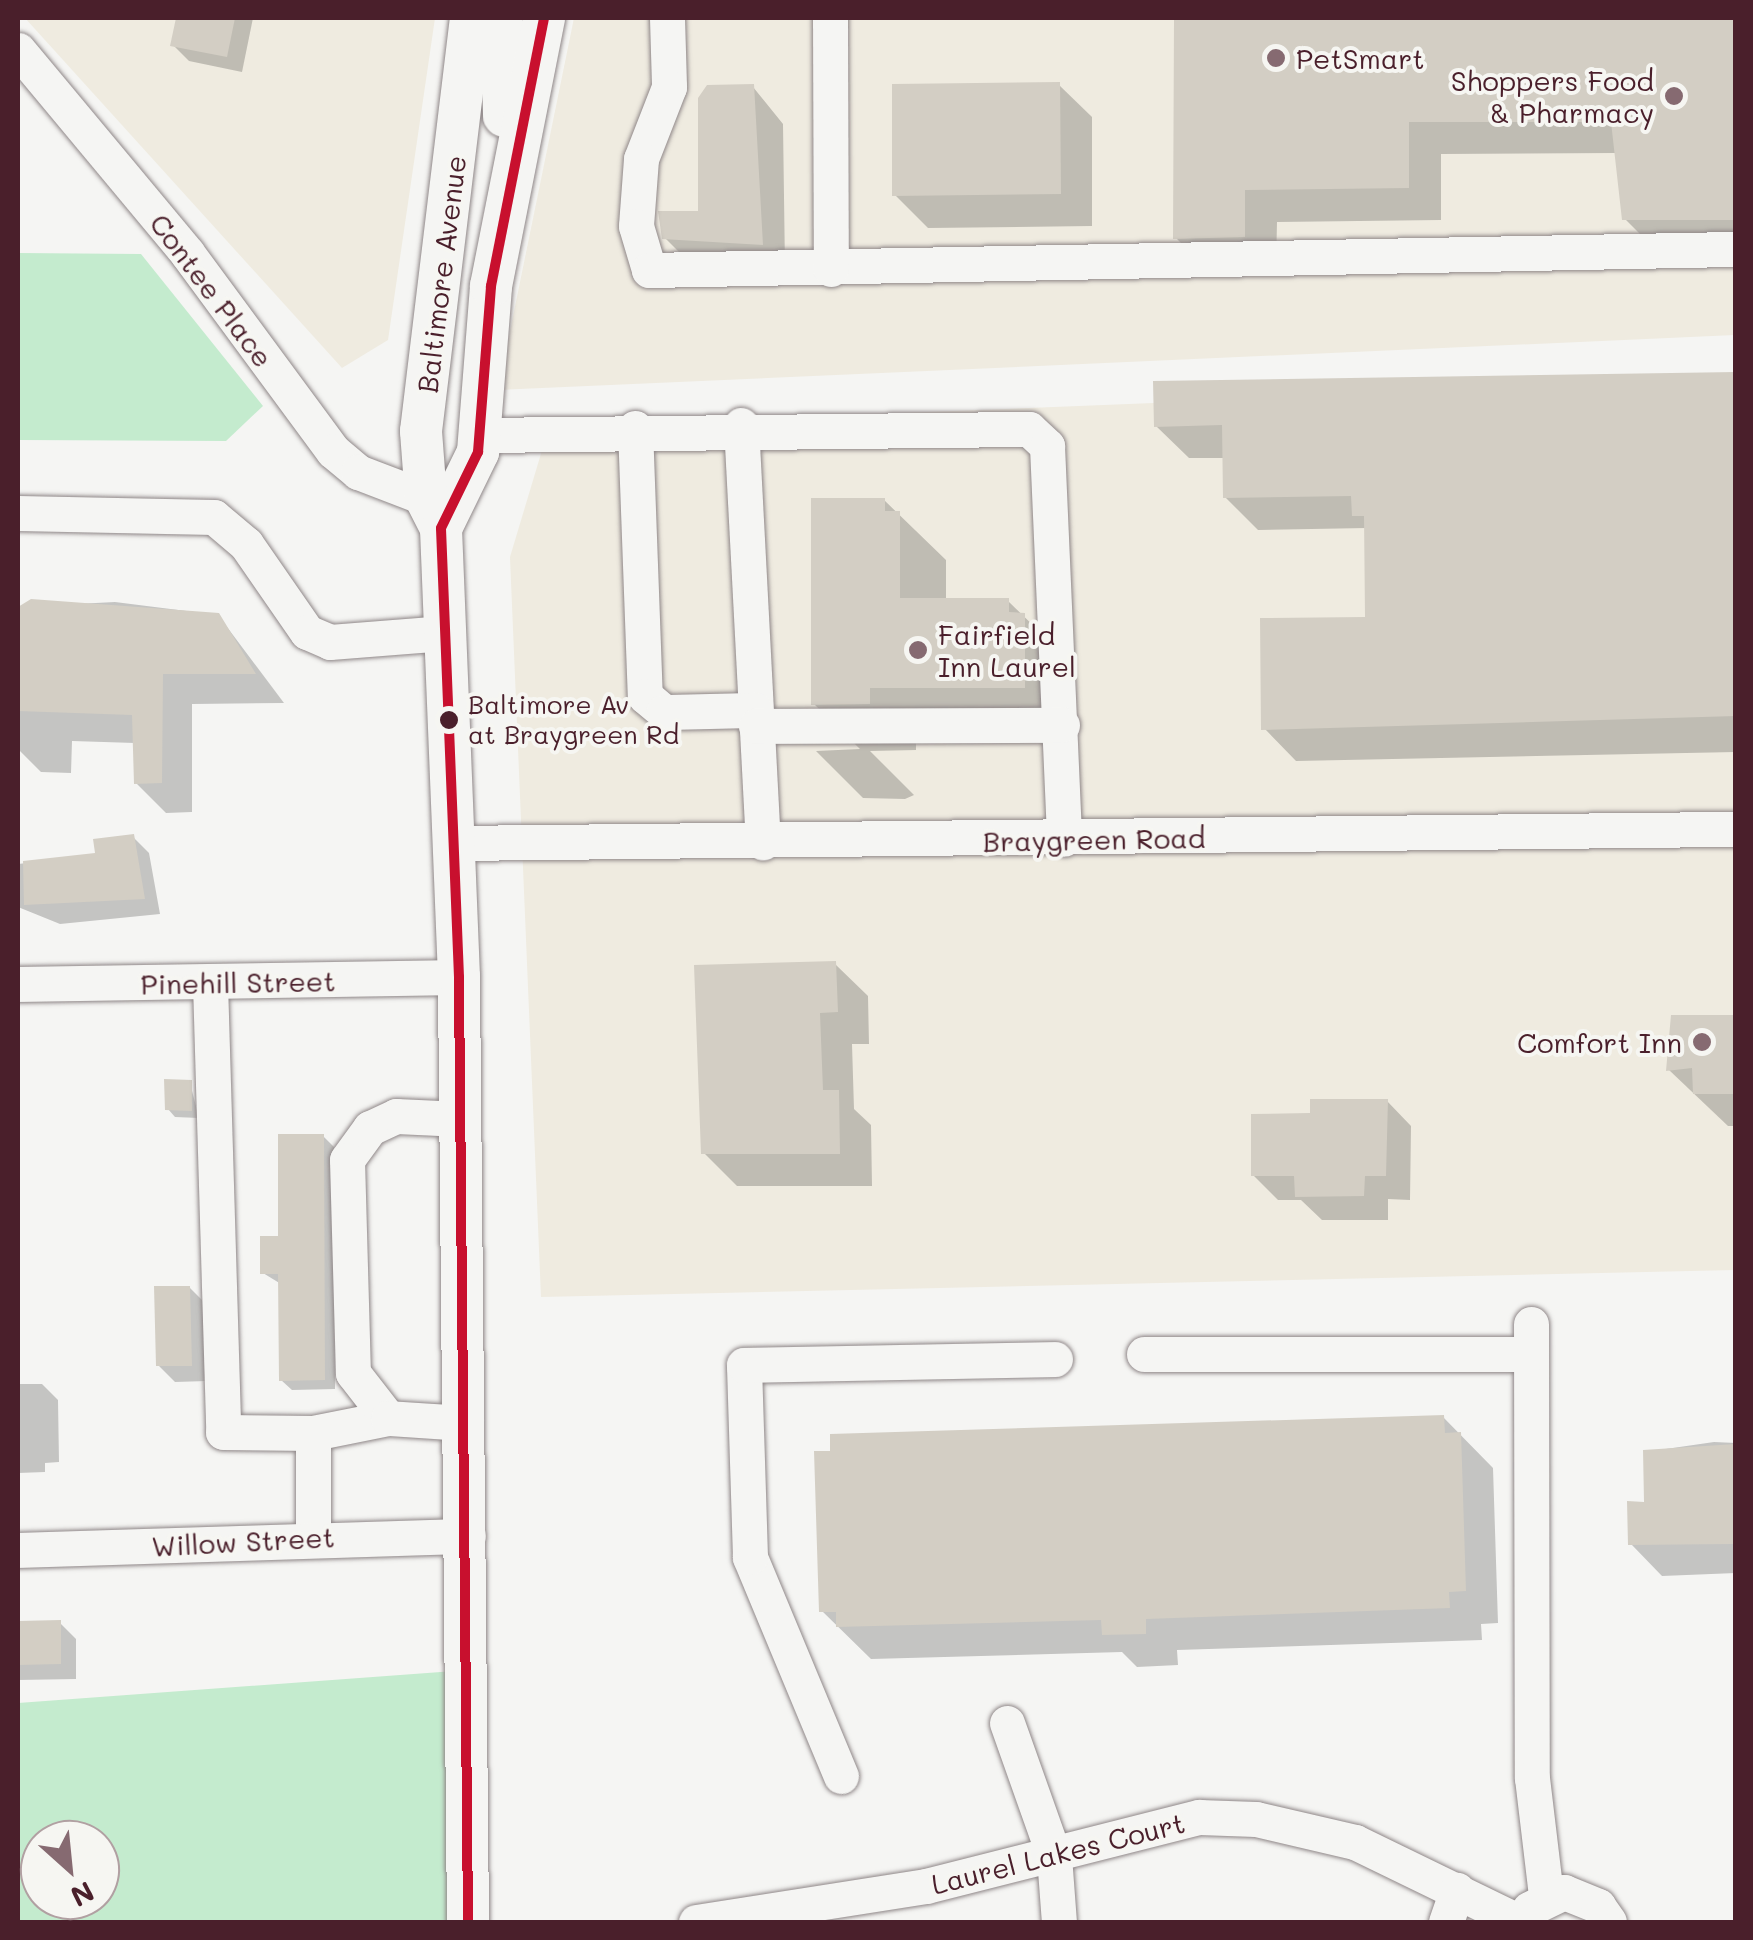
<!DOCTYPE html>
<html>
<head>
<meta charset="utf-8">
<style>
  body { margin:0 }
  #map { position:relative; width:1753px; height:1940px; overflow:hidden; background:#f5f5f3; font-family:Mali,sans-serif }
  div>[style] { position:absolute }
  .built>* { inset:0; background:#efebe0 }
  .green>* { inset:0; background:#c4ebce }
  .shadow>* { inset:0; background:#0003 }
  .building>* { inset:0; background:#d3cec4 }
  .roads { filter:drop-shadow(0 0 2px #8f8788) drop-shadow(0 0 2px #8f8788) }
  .minor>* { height:35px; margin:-17.5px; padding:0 17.5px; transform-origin:17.5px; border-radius:17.5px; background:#f5f5f3 }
  .major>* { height:42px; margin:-21px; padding:0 21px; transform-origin:21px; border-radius:21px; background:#f5f5f3 }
  .bus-1>* { height:10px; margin:-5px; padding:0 5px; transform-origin:5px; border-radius:5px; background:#c8102e }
  .dots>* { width:28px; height:28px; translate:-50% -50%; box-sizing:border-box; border:5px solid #f6f6f2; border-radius:50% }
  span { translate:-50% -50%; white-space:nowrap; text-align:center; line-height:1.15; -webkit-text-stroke:8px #f6f6f2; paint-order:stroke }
  .bus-label { font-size:26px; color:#4a1f2b }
  .left { translate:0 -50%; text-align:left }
  .poi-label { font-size:28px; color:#4a1f2b }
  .right { translate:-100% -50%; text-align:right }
  .street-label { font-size:28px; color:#4a1f2b }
  .frame { position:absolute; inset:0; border:20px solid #4a1f2b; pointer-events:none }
  .north { position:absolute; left:20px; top:1820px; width:100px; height:100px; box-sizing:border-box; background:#f6f6f2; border:2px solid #b1a0a2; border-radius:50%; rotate:153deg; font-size:28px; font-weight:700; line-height:40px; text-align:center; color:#4a1f2b }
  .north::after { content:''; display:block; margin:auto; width:35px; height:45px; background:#866a71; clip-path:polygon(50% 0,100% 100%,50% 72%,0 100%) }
</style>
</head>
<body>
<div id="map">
  <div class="built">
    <div style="clip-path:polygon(25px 18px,435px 18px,388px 340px,342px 368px)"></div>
    <div style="clip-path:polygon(574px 18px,1735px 18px,1735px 335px,498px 390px)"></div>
    <div style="clip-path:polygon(1735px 380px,1735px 1270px,541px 1297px,510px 557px,549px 427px)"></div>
  </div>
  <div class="green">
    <div style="clip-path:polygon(18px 253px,141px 254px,263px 406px,226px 441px,18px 440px)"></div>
    <div style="clip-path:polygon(evenodd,468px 1670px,473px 1922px,18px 1922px,18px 1703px,468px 1670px,40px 1840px,100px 1840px,100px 1900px,40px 1900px,40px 1840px)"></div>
  </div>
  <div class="shadow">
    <div style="clip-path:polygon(178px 18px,253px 18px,242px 72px,189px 61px,173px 45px)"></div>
    <div style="clip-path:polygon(1177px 18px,1736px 18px,1736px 252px,1657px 251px,1624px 218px,1617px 153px,1441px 154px,1441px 220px,1277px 222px,1276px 269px,1208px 270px,1176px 238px)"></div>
    <div style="clip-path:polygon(1059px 85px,1092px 117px,1092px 226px,928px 228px,895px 195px)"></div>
    <div style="clip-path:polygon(753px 87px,783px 124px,785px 268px,688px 261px,664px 237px,701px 213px)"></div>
    <div style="clip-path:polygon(1736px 378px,1736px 752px,1296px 761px,1264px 728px,1368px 619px,1367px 528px,1258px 530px,1225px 497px,1225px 458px,1189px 458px,1156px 426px)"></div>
    <div style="clip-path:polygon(884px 500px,946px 560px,946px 601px,1008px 601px,1071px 662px,1071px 734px,916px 734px,916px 750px,870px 751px,914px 795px,905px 799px,863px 798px,816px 751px,860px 749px,814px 704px)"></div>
    <div style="clip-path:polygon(115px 602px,218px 615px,284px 703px,192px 704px,192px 812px,166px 813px,136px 783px,135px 743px,72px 741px,71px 773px,41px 772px,18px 749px,18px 607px)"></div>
    <div style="clip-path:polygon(133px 837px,149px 853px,160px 914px,60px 924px,18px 907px,18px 864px,97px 855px)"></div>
    <div style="clip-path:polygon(835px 964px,868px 996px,869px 1044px,852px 1044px,854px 1109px,871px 1125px,872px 1186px,737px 1186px,704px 1153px)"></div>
    <div style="clip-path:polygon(1736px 1017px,1736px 1126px,1728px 1126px,1669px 1070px)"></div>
    <div style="clip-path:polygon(190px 1083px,199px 1118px,175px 1117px,168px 1109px)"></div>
    <div style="clip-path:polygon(1387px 1101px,1411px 1126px,1410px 1200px,1388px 1199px,1388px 1220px,1322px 1220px,1301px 1200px,1278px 1200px,1253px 1175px,1313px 1115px)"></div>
    <div style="clip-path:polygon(323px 1136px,334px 1147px,335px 1389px,292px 1390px,281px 1380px,281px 1284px,263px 1273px)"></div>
    <div style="clip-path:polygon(190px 1288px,206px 1304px,207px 1381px,175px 1382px,158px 1365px)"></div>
    <div style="clip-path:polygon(18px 1384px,42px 1384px,58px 1400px,59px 1462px,45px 1463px,45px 1472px,18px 1473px)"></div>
    <div style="clip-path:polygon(1443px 1417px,1493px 1468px,1498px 1623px,1481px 1624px,1482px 1640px,1177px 1650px,1178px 1665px,1137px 1667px,1122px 1652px,871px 1659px,822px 1611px)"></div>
    <div style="clip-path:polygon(1714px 1442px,1736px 1443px,1736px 1573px,1662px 1576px,1631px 1544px,1646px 1504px,1645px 1452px)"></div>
    <div style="clip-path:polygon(18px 1623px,60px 1623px,76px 1639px,76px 1679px,18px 1680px)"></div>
  </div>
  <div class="building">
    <div style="clip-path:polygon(176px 18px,235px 18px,227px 57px,170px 46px)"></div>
    <div style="clip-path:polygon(1174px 18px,1736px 18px,1736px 220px,1622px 220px,1611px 122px,1409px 122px,1409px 188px,1245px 190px,1245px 237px,1173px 239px)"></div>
    <div style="clip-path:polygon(1060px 82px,1061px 194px,892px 196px,892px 84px)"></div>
    <div style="clip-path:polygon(754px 84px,763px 245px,662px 239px,658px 211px,698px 211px,698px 98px,707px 85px)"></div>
    <div style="clip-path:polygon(1736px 372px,1736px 716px,1261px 730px,1260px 618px,1365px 617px,1364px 516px,1352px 516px,1351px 496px,1223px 498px,1222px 425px,1154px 427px,1153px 381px)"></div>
    <div style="clip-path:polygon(811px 498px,885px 498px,885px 511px,900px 511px,900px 598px,1009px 598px,1009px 612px,1025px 613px,1025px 688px,870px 688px,870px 704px,811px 705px)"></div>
    <div style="clip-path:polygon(31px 599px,219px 613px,256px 674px,163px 674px,162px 783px,134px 784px,132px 715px,18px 711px,18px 607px)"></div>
    <div style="clip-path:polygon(134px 834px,145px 899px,24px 905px,23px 861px,95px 853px,93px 839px)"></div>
    <div style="clip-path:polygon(836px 961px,838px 1012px,820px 1013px,823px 1090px,839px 1090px,840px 1154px,701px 1154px,694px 965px)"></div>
    <div style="clip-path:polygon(1671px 1015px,1736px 1015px,1736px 1094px,1693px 1094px,1692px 1068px,1666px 1071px)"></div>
    <div style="clip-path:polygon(164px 1079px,192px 1080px,192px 1111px,165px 1110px)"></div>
    <div style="clip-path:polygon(1310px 1099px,1388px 1099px,1386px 1176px,1365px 1176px,1364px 1196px,1295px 1197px,1294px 1176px,1251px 1176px,1251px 1114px,1310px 1113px)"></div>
    <div style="clip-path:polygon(278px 1134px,324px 1134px,325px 1380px,279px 1381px,278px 1274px,260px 1274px,260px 1236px,278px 1236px)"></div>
    <div style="clip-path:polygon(154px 1286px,190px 1286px,192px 1366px,156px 1366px)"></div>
    <div style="clip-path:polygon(1444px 1415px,1445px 1433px,1461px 1432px,1466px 1591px,1449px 1592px,1450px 1608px,1146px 1619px,1146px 1634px,1102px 1635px,1101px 1620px,836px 1627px,836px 1612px,819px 1612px,814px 1451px,830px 1451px,830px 1434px)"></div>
    <div style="clip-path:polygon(1736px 1444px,1733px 1544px,1628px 1545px,1627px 1501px,1644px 1502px,1643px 1450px)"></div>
    <div style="clip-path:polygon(61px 1620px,61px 1664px,18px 1665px,18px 1621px)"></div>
  </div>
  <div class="roads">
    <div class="minor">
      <div style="left:667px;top:18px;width:69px;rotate:88.3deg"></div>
      <div style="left:669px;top:87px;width:77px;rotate:111.3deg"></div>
      <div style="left:641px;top:159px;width:67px;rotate:94.3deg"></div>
      <div style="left:636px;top:226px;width:46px;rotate:73.5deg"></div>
      <div style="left:649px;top:270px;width:1087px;rotate:-1.11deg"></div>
      <div style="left:830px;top:18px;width:251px;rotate:89.8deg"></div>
      <div style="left:18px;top:50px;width:264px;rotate:50.2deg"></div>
      <div style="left:187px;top:253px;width:246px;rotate:53.6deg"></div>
      <div style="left:333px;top:451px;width:33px;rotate:40deg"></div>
      <div style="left:358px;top:472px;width:73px;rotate:20.9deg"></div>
      <div style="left:741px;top:425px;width:418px;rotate:87deg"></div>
      <div style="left:635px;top:428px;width:268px;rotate:87.9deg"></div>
      <div style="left:645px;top:696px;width:25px;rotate:40deg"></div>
      <div style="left:664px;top:712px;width:91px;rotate:-1.3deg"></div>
      <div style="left:479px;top:435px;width:550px;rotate:-0.63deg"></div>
      <div style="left:1029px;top:429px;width:25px;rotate:43deg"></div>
      <div style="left:1047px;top:446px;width:393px;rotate:87.5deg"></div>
      <div style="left:18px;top:513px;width:196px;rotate:1.2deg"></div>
      <div style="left:214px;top:517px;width:42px;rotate:40.2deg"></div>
      <div style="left:246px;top:544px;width:107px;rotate:55.3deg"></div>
      <div style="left:307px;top:632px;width:25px;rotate:23deg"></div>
      <div style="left:330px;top:642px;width:115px;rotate:-4.5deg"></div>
      <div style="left:756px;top:726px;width:306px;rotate:-0.2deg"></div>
      <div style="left:453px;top:843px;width:1283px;rotate:-0.63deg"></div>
      <div style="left:210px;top:983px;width:449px;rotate:88.3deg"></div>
      <div style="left:223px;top:1432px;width:90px;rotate:0.6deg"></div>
      <div style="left:313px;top:1433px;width:76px;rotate:-11.3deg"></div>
      <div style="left:18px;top:984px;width:441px;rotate:-0.9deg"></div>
      <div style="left:461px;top:1119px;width:65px;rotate:-177.4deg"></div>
      <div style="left:396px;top:1116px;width:29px;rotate:155deg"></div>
      <div style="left:370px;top:1128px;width:39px;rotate:126deg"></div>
      <div style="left:347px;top:1160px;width:213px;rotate:88.4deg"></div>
      <div style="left:353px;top:1373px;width:57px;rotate:52.1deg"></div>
      <div style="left:388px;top:1418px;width:78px;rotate:3.7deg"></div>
      <div style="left:1531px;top:1324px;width:454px;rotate:89.9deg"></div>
      <div style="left:1532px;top:1778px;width:119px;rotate:83.2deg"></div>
      <div style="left:1144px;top:1354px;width:387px"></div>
      <div style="left:313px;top:1433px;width:102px;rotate:90deg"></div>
      <div style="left:18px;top:1550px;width:450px;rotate:-1.8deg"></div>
      <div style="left:1007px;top:1723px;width:141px;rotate:70.5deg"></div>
      <div style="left:1054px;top:1856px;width:66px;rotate:85.7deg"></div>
      <div style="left:841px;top:1776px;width:237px;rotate:-112.6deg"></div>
      <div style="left:750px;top:1557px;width:192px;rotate:-91.8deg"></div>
      <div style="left:744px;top:1365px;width:311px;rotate:-1.1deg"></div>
      <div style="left:1529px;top:1909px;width:39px;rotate:-26deg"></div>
      <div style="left:1564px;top:1892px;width:37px;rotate:22deg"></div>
      <div style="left:1598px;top:1906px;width:19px;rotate:55deg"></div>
      <div style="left:696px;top:1922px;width:233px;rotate:-8.9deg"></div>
      <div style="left:926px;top:1886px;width:282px;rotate:-14.2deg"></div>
      <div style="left:1199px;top:1817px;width:57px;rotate:2deg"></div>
      <div style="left:1256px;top:1819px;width:102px;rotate:13.1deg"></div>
      <div style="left:1355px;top:1842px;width:183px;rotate:25.9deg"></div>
      <div style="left:1446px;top:1922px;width:34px;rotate:-71deg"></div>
    </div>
    <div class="major">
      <div style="left:501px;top:18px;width:98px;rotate:88.2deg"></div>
      <div style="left:441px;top:528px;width:85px;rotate:-64deg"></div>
      <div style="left:478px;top:452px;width:167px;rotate:-85.5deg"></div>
      <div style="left:491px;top:286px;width:273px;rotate:-78.8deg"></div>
      <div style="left:468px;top:1922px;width:945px;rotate:-90.55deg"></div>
      <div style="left:459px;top:977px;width:449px;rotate:-92.3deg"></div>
      <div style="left:441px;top:528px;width:34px;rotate:-117deg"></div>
      <div style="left:426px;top:498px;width:67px;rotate:-94.3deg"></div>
      <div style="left:421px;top:431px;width:416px;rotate:-83.1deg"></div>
    </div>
  </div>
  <div class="bus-1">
    <div style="left:468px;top:1922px;width:945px;rotate:-90.55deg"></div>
    <div style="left:459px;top:977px;width:449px;rotate:-92.3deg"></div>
    <div style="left:441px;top:528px;width:85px;rotate:-64deg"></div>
    <div style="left:478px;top:452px;width:167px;rotate:-85.5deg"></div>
    <div style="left:491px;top:286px;width:273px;rotate:-78.8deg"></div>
  </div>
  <div class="dots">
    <div style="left:1276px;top:58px;background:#866a71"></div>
    <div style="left:1674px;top:96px;background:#866a71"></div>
    <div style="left:918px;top:650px;background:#866a71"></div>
    <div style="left:449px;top:720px;background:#4a1f2b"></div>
    <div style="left:1702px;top:1042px;background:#866a71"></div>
  </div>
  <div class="bus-label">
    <span class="left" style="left:468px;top:720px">Baltimore Av<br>at Braygreen Rd</span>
  </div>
  <div class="poi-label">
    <span class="left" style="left:1296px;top:58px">PetSmart</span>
    <span class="right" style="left:1654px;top:96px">Shoppers Food<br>&amp; Pharmacy</span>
    <span class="left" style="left:938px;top:650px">Fairfield<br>Inn Laurel</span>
    <span class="right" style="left:1682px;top:1042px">Comfort Inn</span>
  </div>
  <div class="street-label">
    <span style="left:441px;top:274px;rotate:-83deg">Baltimore Avenue</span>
    <span style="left:212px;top:290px;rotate:53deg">Contee Place</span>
    <span style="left:1094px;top:839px;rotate:-1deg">Braygreen Road</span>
    <span style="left:238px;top:982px;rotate:-1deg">Pinehill Street</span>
    <span style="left:243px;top:1541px;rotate:-3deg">Willow Street</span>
    <span style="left:1058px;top:1853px;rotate:-14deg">Laurel Lakes Court</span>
  </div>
  <div class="frame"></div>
  <div class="north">N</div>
</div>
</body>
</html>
